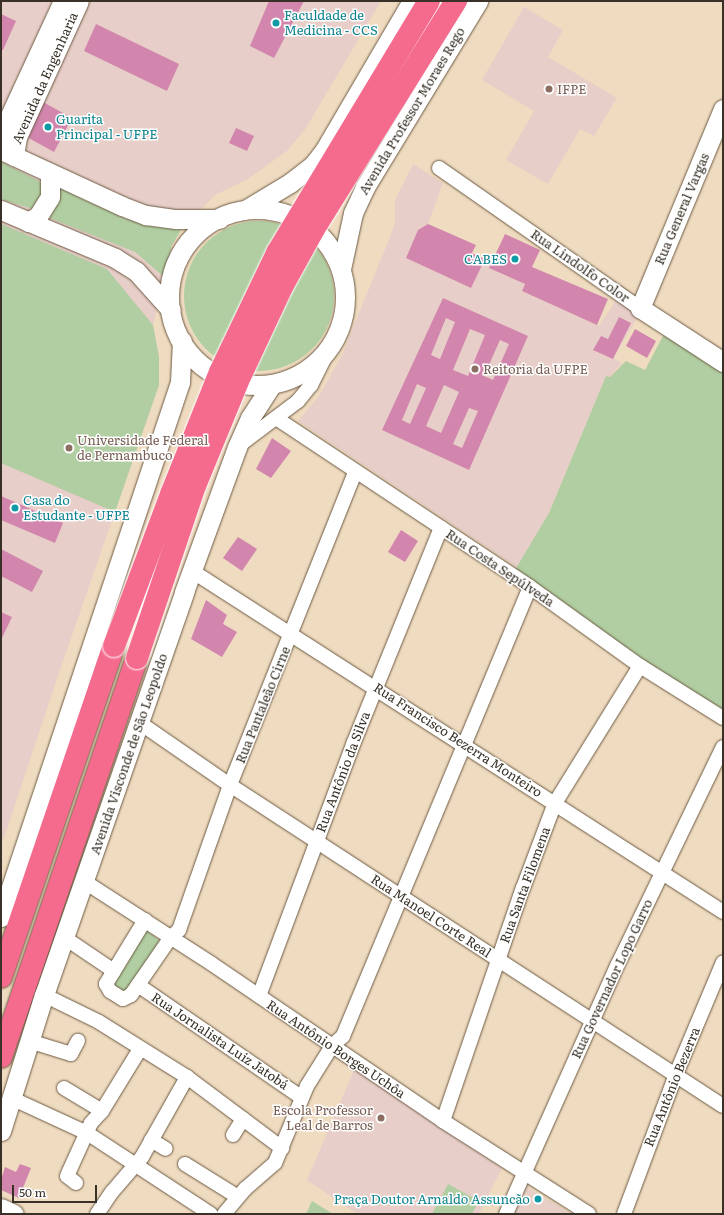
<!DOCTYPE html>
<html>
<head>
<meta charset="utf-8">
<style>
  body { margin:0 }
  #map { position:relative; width:724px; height:1215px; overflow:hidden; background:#efdbc0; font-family:Literata,serif }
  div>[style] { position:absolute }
  .commercial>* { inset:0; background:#e7cec7 }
  .education>* { inset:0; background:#e7cec8 }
  .green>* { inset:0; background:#b0cea1 }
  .round { border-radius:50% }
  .building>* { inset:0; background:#d286ad }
  .roads { filter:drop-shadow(0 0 1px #6c5a42) drop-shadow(0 0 1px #6c5a42) }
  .street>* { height:14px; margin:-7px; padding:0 7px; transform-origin:7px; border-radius:7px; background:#fff }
  .secondary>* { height:19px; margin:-9.5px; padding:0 9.5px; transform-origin:9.5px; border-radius:9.5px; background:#fff }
  .secondary>.ring { margin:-9.5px; padding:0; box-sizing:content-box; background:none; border:19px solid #fff; border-radius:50% }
  .highway>* { height:22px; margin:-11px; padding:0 11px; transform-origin:11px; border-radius:11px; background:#f56b8e }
  .bridges { filter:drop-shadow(0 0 1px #fff) drop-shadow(0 0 1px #fff) }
  .highway-bridge>* { height:22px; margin:-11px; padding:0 11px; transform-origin:11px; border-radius:11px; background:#f56b8e }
  .dots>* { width:11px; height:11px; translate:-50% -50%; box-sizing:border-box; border:2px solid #fff; border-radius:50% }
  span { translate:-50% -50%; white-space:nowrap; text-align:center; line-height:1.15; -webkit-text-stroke:3px #fff; paint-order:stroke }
  .culture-label { font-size:13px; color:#0d838f }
  .left { translate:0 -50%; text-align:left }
  .right { translate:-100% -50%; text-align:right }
  .street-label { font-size:13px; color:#393127 }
  .education-label { font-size:13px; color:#785e54 }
  .frame { position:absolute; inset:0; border:2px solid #393127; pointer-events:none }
  .scale { position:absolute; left:12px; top:1185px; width:85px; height:18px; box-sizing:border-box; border:2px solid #393127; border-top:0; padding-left:5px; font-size:12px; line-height:14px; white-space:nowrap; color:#393127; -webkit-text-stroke:3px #fff; paint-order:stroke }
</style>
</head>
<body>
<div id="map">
  <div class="commercial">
    <div style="clip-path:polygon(526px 1187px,572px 1214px,514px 1214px)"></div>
  </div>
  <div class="education">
    <div style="clip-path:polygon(1px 1px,381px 1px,306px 128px,288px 150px,248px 179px,215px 195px,181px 230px,172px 245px,153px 325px,159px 357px,159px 385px,60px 670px,1px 847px)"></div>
    <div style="clip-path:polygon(524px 7px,563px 30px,548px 57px,617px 98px,594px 136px,580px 129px,548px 184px,506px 160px,534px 111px,482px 80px)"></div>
    <div style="clip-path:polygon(413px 164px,443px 183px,428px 224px,418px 230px,406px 258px,471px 288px,485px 259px,490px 268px,524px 284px,522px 291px,599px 326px,617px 299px,639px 315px,613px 358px,622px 363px,610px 377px,606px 376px,549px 513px,518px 568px,298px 421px,319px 396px,342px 355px,390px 237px,395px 223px,395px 200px)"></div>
    <div style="clip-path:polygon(355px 1068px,502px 1168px,479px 1214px,357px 1214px,307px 1180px)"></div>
  </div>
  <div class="green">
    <div style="clip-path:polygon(1px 162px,39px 181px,45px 190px,33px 209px,1px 199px)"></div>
    <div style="clip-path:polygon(54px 186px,126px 219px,151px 226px,181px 230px,172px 245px,164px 277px,135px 252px,42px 215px)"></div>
    <div class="round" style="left:184px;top:221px;width:150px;height:150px"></div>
    <div style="clip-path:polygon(1px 224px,107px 269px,153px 325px,159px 357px,159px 385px,115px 512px,1px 463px)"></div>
    <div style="clip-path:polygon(671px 321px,723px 355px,723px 718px,512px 575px,549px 513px,606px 376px,610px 377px,626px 361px,645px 370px)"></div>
    <div style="clip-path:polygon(146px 930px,161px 942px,127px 995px,109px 983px)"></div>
    <div style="clip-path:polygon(448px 1184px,479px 1201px,472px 1214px,432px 1214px)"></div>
    <div style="clip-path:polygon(312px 1201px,333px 1214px,306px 1214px)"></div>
  </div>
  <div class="building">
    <div style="clip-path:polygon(269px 1px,304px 1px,274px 58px,250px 46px)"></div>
    <div style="clip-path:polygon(1px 14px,16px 21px,3px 50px,1px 50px)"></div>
    <div style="clip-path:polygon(96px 24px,179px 64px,167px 91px,84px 51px)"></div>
    <div style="clip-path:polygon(43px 102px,72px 118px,54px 152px,25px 136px)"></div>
    <div style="clip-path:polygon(236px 128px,254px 136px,247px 151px,229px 143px)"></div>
    <div style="clip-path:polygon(428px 224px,476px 245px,472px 253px,485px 259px,471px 288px,406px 258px,418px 230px)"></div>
    <div style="clip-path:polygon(505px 234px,540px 250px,532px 267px,608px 299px,597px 325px,522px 291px,525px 284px,489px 268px)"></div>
    <div style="clip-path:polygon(evenodd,443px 298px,528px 336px,469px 470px,382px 430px,443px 298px,446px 318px,455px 322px,440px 359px,431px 355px,446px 318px,443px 298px,470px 329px,485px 335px,468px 376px,453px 370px,470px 329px,443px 298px,500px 340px,509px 344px,493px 380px,484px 376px,500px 340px,443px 298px,417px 384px,426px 388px,410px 424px,402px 420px,417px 384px,443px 298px,444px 385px,459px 392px,441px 433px,426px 426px,444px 385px,443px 298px,469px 408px,478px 411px,462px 448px,453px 444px,469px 408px)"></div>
    <div style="clip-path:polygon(619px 317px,631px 323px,613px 359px,593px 350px,601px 336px,608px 339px)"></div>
    <div style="clip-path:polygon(635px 329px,656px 341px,647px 358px,626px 346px)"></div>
    <div style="clip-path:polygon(272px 438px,291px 451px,271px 478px,256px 469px)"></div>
    <div style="clip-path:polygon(1px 496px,63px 523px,55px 543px,1px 520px)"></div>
    <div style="clip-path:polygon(401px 530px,418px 541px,405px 562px,388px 552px)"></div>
    <div style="clip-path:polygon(238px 537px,257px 549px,242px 571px,223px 558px)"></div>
    <div style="clip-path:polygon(1px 549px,43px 571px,32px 592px,1px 576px)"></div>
    <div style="clip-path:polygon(206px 600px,227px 615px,223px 624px,237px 632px,222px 657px,191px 639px)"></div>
    <div style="clip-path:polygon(1px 612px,12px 617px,1px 640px)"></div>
    <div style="clip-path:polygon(20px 1164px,31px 1168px,19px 1198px,1px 1190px,1px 1180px,5px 1167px,16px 1172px)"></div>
  </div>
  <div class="roads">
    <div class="street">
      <div style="left:439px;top:168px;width:245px;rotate:34.9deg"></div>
      <div style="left:276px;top:418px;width:305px;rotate:33.6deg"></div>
      <div style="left:530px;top:587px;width:135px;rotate:35.7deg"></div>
      <div style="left:640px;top:666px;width:98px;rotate:32.1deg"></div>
      <div style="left:237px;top:447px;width:76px;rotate:-37deg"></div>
      <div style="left:298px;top:401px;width:21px;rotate:-51deg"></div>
      <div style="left:311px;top:385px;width:45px;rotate:-63.4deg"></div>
      <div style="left:192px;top:571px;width:631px;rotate:32.71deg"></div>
      <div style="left:140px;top:723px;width:109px;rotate:34.6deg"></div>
      <div style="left:230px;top:785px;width:588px;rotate:33.07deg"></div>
      <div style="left:85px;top:882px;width:151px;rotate:32.8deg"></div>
      <div style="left:212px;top:964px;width:279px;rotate:34.2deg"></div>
      <div style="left:443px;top:1121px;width:173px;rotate:32.5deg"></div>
      <div style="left:145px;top:920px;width:75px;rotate:121.4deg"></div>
      <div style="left:106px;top:984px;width:8px;rotate:60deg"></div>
      <div style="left:110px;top:991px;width:15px;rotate:32deg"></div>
      <div style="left:123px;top:999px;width:9px;rotate:-27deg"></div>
      <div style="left:131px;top:995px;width:70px;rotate:-55.4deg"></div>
      <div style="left:171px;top:937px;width:11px;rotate:-41deg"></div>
      <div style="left:179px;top:930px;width:154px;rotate:-70.6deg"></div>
      <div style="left:230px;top:785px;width:337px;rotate:-68.2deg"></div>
      <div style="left:65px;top:938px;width:59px;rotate:34deg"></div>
      <div style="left:138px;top:985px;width:198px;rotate:34.5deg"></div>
      <div style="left:44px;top:995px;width:61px;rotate:26.1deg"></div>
      <div style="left:99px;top:1022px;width:104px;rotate:32deg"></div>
      <div style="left:187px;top:1077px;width:119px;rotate:36.8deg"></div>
      <div style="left:259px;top:996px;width:271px;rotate:-69.5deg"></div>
      <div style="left:354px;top:742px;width:231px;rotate:-67.9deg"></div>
      <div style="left:29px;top:1041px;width:44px;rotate:17.2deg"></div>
      <div style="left:71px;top:1054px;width:15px;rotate:-62deg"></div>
      <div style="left:64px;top:1088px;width:44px;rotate:31.2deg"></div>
      <div style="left:11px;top:1098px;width:84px;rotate:24.7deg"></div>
      <div style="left:87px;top:1133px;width:148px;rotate:33.2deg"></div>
      <div style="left:443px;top:1121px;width:246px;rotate:-71.1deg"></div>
      <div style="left:523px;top:888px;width:91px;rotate:-69.4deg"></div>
      <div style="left:555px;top:803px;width:161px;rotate:-58.2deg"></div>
      <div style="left:233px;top:1135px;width:19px;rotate:-58deg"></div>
      <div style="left:151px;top:1140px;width:17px;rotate:31deg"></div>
      <div style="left:185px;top:1164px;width:62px;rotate:31.9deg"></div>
      <div style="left:76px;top:1183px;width:11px;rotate:-142deg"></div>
      <div style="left:67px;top:1176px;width:58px;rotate:-65.6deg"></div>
      <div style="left:91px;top:1123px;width:16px;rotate:-47deg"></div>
      <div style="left:102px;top:1111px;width:73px;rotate:-58.5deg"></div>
      <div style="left:97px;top:1214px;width:27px;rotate:-56deg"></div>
      <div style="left:112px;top:1192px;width:46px;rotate:-49.4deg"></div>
      <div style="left:142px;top:1157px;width:92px;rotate:-60.6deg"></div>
      <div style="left:224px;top:1214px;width:33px;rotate:-50deg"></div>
      <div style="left:245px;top:1189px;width:40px;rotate:-41deg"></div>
      <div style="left:275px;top:1163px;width:83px;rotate:-67.4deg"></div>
      <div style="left:307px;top:1086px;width:47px;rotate:-58deg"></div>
      <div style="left:332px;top:1046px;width:15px;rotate:-42deg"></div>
      <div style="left:343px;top:1036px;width:486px;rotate:-67.4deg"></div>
      <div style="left:506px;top:1214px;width:274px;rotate:-65.9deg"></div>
      <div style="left:618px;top:964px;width:241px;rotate:-64.2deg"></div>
      <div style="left:624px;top:1214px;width:149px;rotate:-69.6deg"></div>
      <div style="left:676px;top:1074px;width:121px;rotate:-67.2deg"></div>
    </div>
    <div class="secondary">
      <div style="left:723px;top:109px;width:216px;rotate:112.6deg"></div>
      <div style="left:640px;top:308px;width:99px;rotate:33deg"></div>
      <div style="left:1px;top:135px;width:148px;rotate:-65.2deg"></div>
      <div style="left:1px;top:150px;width:133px;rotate:24.8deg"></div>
      <div style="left:122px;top:206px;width:26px;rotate:21deg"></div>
      <div style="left:146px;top:215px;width:30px;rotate:8deg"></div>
      <div style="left:176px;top:219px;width:43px"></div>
      <div style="left:14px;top:156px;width:19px;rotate:-81deg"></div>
      <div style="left:17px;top:137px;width:149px;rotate:-65.5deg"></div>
      <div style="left:247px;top:209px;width:50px;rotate:-31.2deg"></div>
      <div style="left:290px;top:183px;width:29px;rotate:-38deg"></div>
      <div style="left:313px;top:165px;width:18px;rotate:-52deg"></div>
      <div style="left:324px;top:151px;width:174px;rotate:-59.6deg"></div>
      <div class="ring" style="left:169px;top:209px;width:157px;height:157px"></div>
      <div style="left:1px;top:210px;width:124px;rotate:22.8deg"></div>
      <div style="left:115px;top:258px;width:25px;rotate:32deg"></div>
      <div style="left:136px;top:271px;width:52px;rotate:48.1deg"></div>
      <div style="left:28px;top:222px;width:12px;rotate:-31deg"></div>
      <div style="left:38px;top:216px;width:22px;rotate:-58deg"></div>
      <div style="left:50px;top:197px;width:23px;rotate:-90deg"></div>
      <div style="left:341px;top:269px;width:57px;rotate:-77.9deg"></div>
      <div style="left:353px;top:213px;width:29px;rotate:-65deg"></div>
      <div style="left:365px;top:187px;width:218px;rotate:-58.7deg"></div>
      <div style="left:1px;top:917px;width:564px;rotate:-71.5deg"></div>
      <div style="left:180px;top:382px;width:41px;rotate:-87.2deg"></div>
      <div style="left:1px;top:1131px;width:143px;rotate:-72.5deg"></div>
      <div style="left:44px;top:995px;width:427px;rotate:-70.8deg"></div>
      <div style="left:184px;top:592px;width:154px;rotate:-69.9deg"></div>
      <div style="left:237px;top:447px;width:32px;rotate:-66deg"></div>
      <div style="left:250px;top:418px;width:40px;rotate:-57.1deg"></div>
      <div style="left:1px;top:1208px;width:14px;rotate:25deg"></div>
    </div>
    <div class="highway">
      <div style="left:1px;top:977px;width:350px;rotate:-71.2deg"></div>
      <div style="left:1px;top:1057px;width:422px;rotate:-71.2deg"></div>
    </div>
  </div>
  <div class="bridges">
    <div class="highway-bridge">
      <div style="left:114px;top:646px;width:162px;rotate:-69.4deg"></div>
      <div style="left:171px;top:494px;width:131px;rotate:-68.1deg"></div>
      <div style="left:220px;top:372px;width:132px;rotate:-64.4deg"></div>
      <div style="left:277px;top:253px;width:294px;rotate:-58.9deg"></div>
      <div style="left:137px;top:658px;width:182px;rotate:-71.4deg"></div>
      <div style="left:195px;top:486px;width:113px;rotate:-67.7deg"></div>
      <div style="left:238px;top:381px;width:104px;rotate:-64.9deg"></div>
      <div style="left:282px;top:287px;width:66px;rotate:-61.1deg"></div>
      <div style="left:314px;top:229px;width:269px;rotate:-58.1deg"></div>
    </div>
  </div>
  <div class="dots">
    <div style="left:276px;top:23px;background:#0f9aa8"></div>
    <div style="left:549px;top:89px;background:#8d6e63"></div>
    <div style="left:48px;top:127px;background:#0f9aa8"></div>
    <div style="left:515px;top:259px;background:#0f9aa8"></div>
    <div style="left:475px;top:369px;background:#8d6e63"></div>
    <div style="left:69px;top:448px;background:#8d6e63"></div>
    <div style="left:15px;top:508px;background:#0f9aa8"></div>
    <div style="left:381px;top:1118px;background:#8d6e63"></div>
    <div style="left:538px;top:1199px;background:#0f9aa8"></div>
  </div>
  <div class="culture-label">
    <span class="left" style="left:284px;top:23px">Faculdade de<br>Medicina - CCS</span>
    <span class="left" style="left:56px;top:127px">Guarita<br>Principal - UFPE</span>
    <span class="right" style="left:507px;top:259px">CABES</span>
    <span class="left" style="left:23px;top:508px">Casa do<br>Estudante - UFPE</span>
    <span class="right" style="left:530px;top:1199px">Praça Doutor Arnaldo Assuncão</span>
  </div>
  <div class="street-label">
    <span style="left:45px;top:78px;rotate:-66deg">Avenida da Engenharia</span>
    <span style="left:412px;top:111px;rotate:-59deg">Avenida Professor Moraes Rego</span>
    <span style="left:682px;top:209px;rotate:-67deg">Rua General Vargas</span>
    <span style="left:580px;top:266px;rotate:35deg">Rua Lindolfo Color</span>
    <span style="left:500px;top:568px;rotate:34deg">Rua Costa Sepúlveda</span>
    <span style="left:263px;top:705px;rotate:-68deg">Rua Pantaleão Cirne</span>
    <span style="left:458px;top:740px;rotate:33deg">Rua Francisco Bezerra Monteiro</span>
    <span style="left:129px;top:754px;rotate:-71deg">Avenida Visconde de São Leopoldo</span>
    <span style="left:343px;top:772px;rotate:-69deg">Rua Antônio da Silva</span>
    <span style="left:525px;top:885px;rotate:-70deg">Rua Santa Filomena</span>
    <span style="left:431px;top:916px;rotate:33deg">Rua Manoel Corte Real</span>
    <span style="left:612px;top:979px;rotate:-65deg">Rua Governador Lopo Garro</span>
    <span style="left:220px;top:1041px;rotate:34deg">Rua Jornalista Luiz Jatobá</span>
    <span style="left:336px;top:1049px;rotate:34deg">Rua Antônio Borges Uchôa</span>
    <span style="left:672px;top:1087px;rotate:-68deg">Rua Antônio Bezerra</span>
  </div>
  <div class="education-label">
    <span class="left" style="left:557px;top:89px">IFPE</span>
    <span class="left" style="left:483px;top:369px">Reitoria da UFPE</span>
    <span class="left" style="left:77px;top:448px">Universidade Federal<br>de Pernambuco</span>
    <span class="right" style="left:373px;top:1118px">Escola Professor<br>Leal de Barros</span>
  </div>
  <div class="frame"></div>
  <div class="scale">50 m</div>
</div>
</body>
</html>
